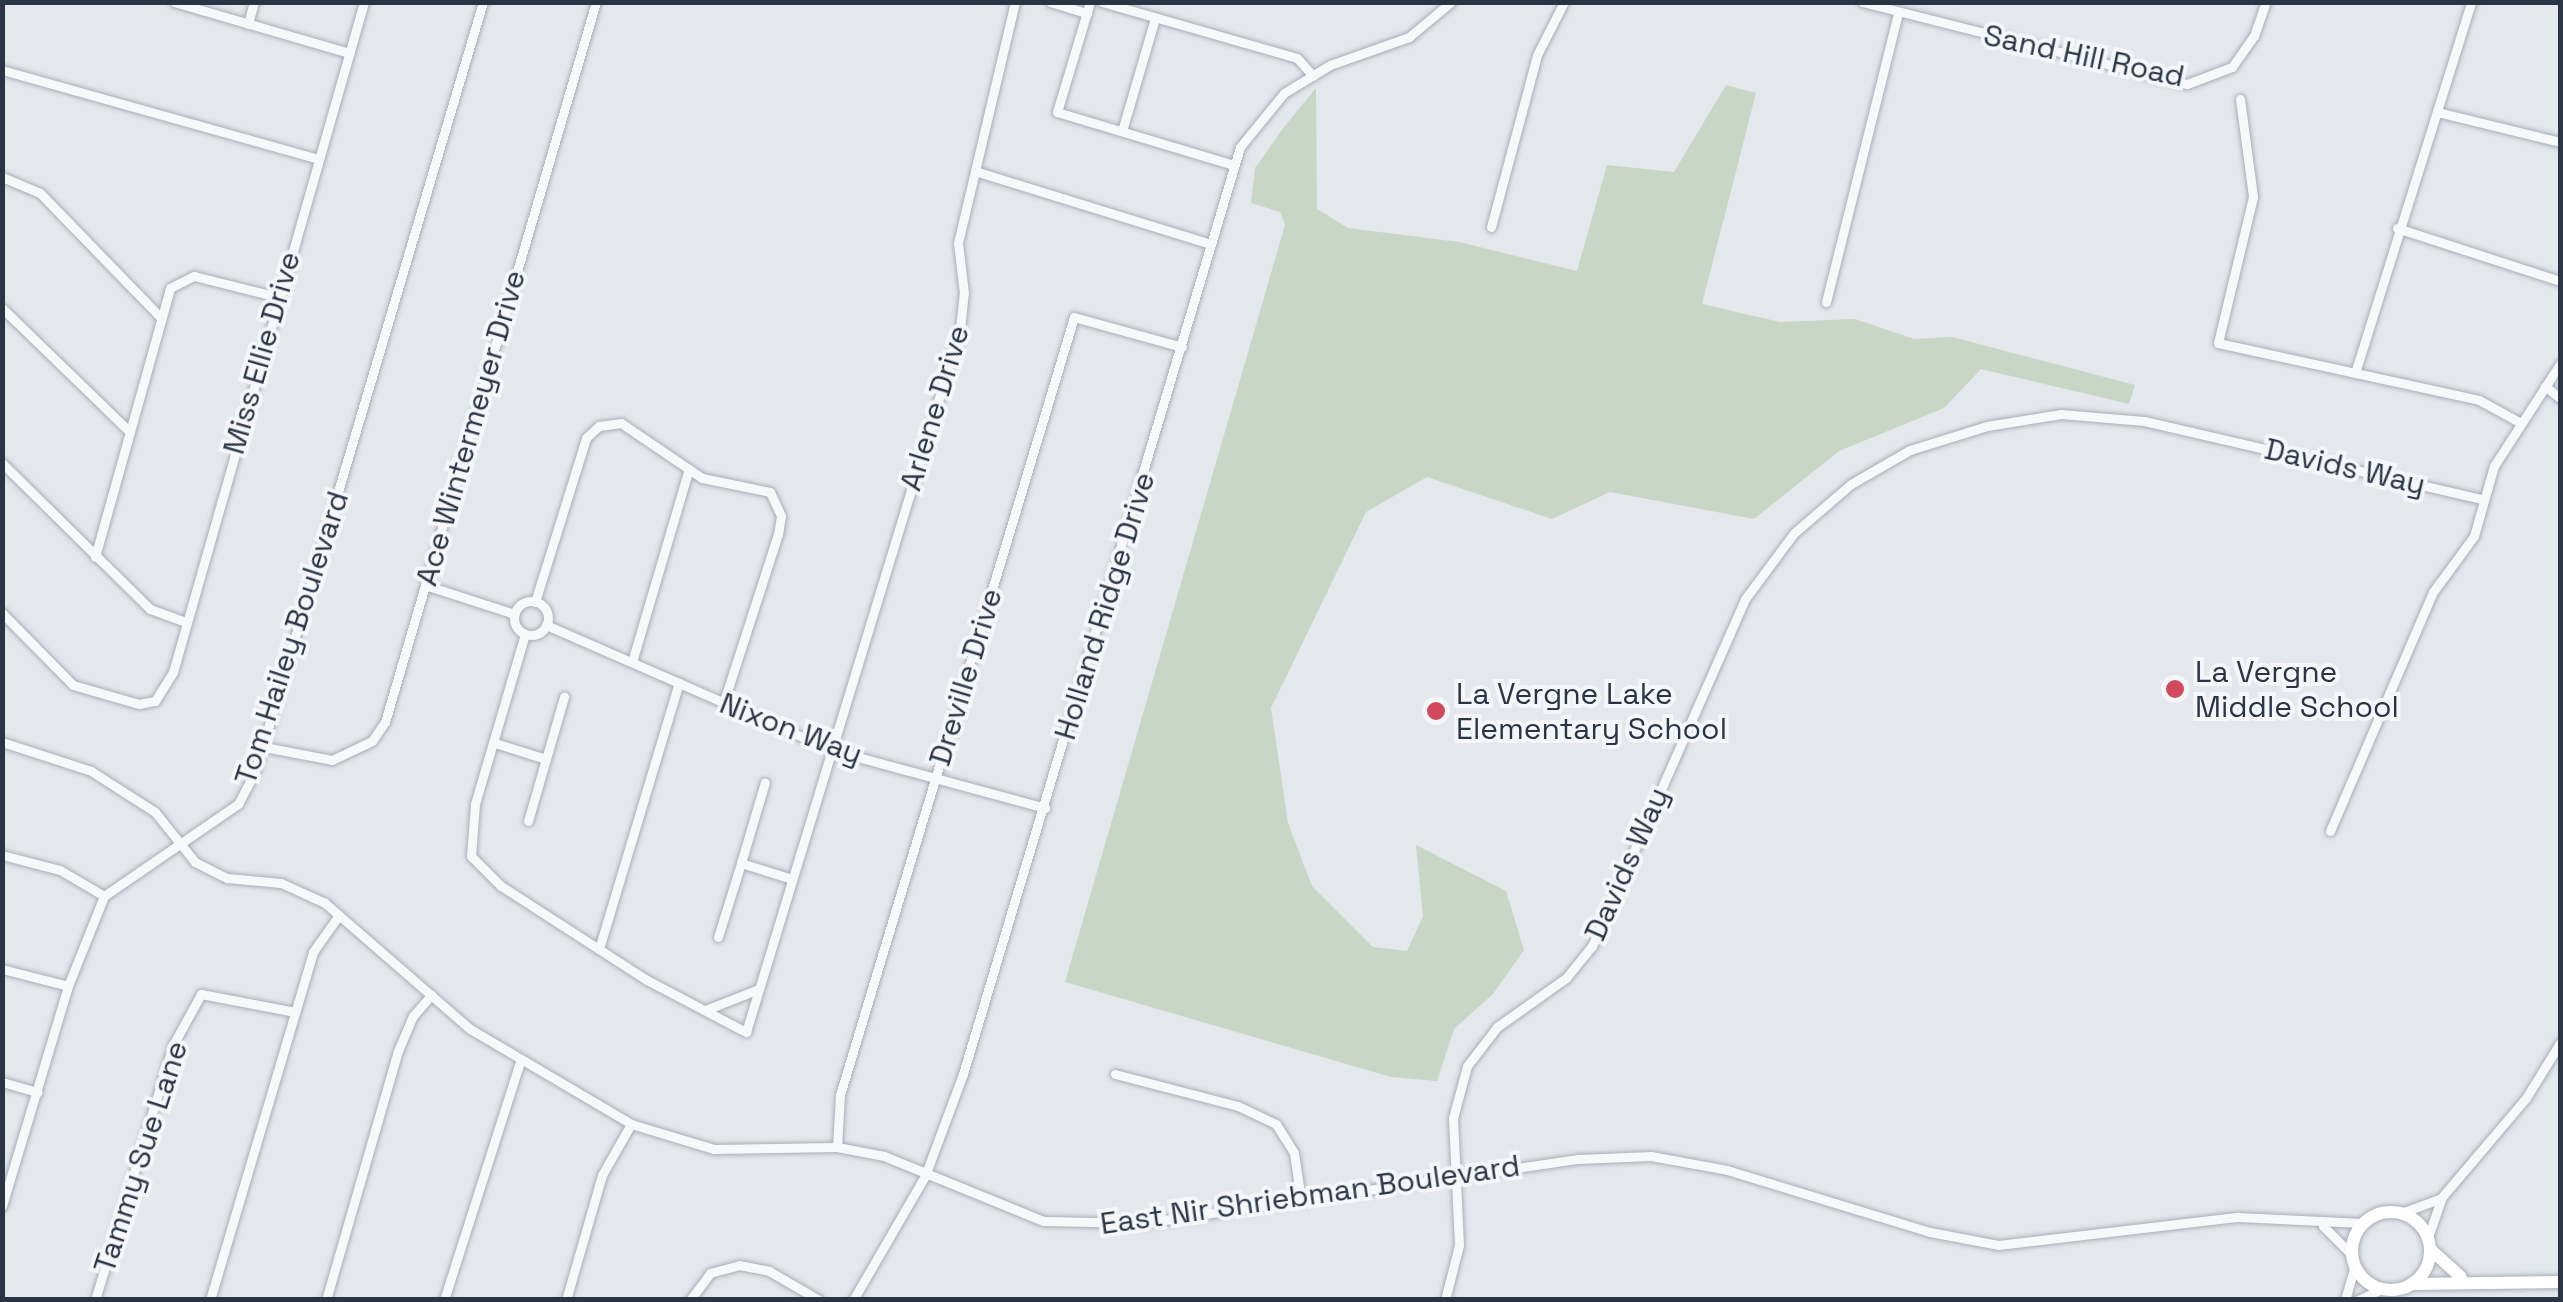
<!DOCTYPE html>
<html>
<head>
<meta charset="utf-8">
<style>
  body { margin:0 }
  #map { position:relative; width:2563px; height:1302px; overflow:hidden; background:#e4e7ec; font-family:"Space Grotesk",sans-serif }
  div>[style] { position:absolute }
  .green>* { inset:0; background:#c9d6c5 }
  .roads { filter:drop-shadow(0 0 2px #a9aeb7) drop-shadow(0 0 2px #a9aeb7) }
  .minor>* { height:9px; margin:-4.5px; padding:0 4.5px; transform-origin:4.5px; border-radius:4.5px; background:#f7f8fa }
  .minor>.ring { margin:-4.5px; padding:0; box-sizing:content-box; background:none; border:9px solid #f7f8fa; border-radius:50% }
  .secondary>* { height:12px; margin:-6px; padding:0 6px; transform-origin:6px; border-radius:6px; background:#fff }
  .secondary>.ring { margin:-6px; padding:0; box-sizing:content-box; background:none; border:12px solid #fff; border-radius:50% }
  .dots>* { width:28px; height:28px; translate:-50% -50%; box-sizing:border-box; border:5px solid #f4f6f9; border-radius:50% }
  span { translate:-50% -50%; white-space:nowrap; text-align:center; line-height:1.15; -webkit-text-stroke:8px #f4f6f9; paint-order:stroke }
  .street-label { font-size:30px; color:#2b3445 }
  .poi-label { font-size:30px; color:#2b3445 }
  .left { translate:0 -50%; text-align:left }
  .frame { position:absolute; inset:0; border:5px solid #2b3445; pointer-events:none }
</style>
</head>
<body>
<div id="map">
  <div class="green">
    <div style="clip-path:polygon(1726px 85px,1756px 93px,1702px 304px,1780px 322px,1855px 319px,1914px 339px,1952px 337px,2135px 385px,2129px 404px,1981px 369px,1944px 408px,1839px 451px,1754px 519px,1610px 492px,1552px 519px,1427px 477px,1366px 512px,1271px 708px,1288px 823px,1312px 886px,1373px 947px,1407px 951px,1423px 916px,1416px 845px,1506px 891px,1524px 950px,1493px 994px,1454px 1029px,1437px 1081px,1391px 1077px,1065px 982px,1285px 225px,1280px 212px,1251px 203px,1255px 168px,1284px 127px,1316px 88px,1317px 209px,1348px 228px,1459px 242px,1577px 271px,1607px 165px,1674px 172px)"></div>
  </div>
  <div class="roads">
    <div class="minor">
      <div style="left:174px;top:2px;width:183px;rotate:16.2deg"></div>
      <div style="left:1050px;top:2px;width:39px;rotate:17deg"></div>
      <div style="left:1090px;top:2px;width:115px;rotate:106.7deg"></div>
      <div style="left:1057px;top:112px;width:185px;rotate:16.7deg"></div>
      <div style="left:1102px;top:2px;width:203px;rotate:16deg"></div>
      <div style="left:1297px;top:58px;width:24px;rotate:48deg"></div>
      <div style="left:1862px;top:2px;width:335px;rotate:14.2deg"></div>
      <div style="left:2187px;top:84px;width:48px;rotate:-20.7deg"></div>
      <div style="left:2232px;top:67px;width:38px;rotate:-55deg"></div>
      <div style="left:2254px;top:36px;width:36px;rotate:-71deg"></div>
      <div style="left:248px;top:24px;width:23px;rotate:-75deg"></div>
      <div style="left:2px;top:70px;width:328px;rotate:15.7deg"></div>
      <div style="left:2240px;top:99px;width:99px;rotate:82.4deg"></div>
      <div style="left:2253px;top:197px;width:150px;rotate:103.5deg"></div>
      <div style="left:2218px;top:343px;width:267px;rotate:12.3deg"></div>
      <div style="left:2479px;top:400px;width:46px;rotate:28.8deg"></div>
      <div style="left:2437px;top:112px;width:127px;rotate:13.7deg"></div>
      <div style="left:1122px;top:131px;width:118px;rotate:-73.7deg"></div>
      <div style="left:978px;top:172px;width:244px;rotate:17.2deg"></div>
      <div style="left:2px;top:177px;width:41px;rotate:22.8deg"></div>
      <div style="left:40px;top:193px;width:174px;rotate:45.9deg"></div>
      <div style="left:1491px;top:227px;width:178px;rotate:-75deg"></div>
      <div style="left:1537px;top:55px;width:59px;rotate:-63deg"></div>
      <div style="left:2397px;top:228px;width:171px;rotate:18deg"></div>
      <div style="left:1826px;top:302px;width:298px;rotate:-76deg"></div>
      <div style="left:2px;top:308px;width:177px;rotate:44.1deg"></div>
      <div style="left:2355px;top:373px;width:389px;rotate:-72.6deg"></div>
      <div style="left:2545px;top:386px;width:19px;rotate:39deg"></div>
      <div style="left:2px;top:463px;width:208px;rotate:44.6deg"></div>
      <div style="left:150px;top:609px;width:38px;rotate:20deg"></div>
      <div style="left:95px;top:557px;width:279px;rotate:-74.4deg"></div>
      <div style="left:170px;top:288px;width:27px;rotate:-27deg"></div>
      <div style="left:194px;top:276px;width:87px;rotate:14deg"></div>
      <div style="left:425px;top:585px;width:94px;rotate:18deg"></div>
      <div class="ring" style="left:514px;top:601px;width:25px;height:25px"></div>
      <div style="left:535px;top:602px;width:172px;rotate:-72.7deg"></div>
      <div style="left:586px;top:438px;width:18px;rotate:-43deg"></div>
      <div style="left:599px;top:426px;width:22px;rotate:-8deg"></div>
      <div style="left:621px;top:423px;width:98px;rotate:34.2deg"></div>
      <div style="left:702px;top:478px;width:69px;rotate:11.6deg"></div>
      <div style="left:770px;top:492px;width:26px;rotate:65deg"></div>
      <div style="left:781px;top:516px;width:18px;rotate:99deg"></div>
      <div style="left:778px;top:534px;width:179px;rotate:107.9deg"></div>
      <div style="left:2px;top:613px;width:101px;rotate:45.4deg"></div>
      <div style="left:73px;top:685px;width:69px;rotate:16.1deg"></div>
      <div style="left:139px;top:704px;width:16px;rotate:-11deg"></div>
      <div style="left:155px;top:701px;width:34px;rotate:-58deg"></div>
      <div style="left:173px;top:672px;width:697px;rotate:-74.09deg"></div>
      <div style="left:546px;top:625px;width:312px;rotate:23.6deg"></div>
      <div style="left:832px;top:750px;width:221px;rotate:15.2deg"></div>
      <div style="left:525px;top:634px;width:177px;rotate:106.4deg"></div>
      <div style="left:475px;top:804px;width:52px;rotate:94.4deg"></div>
      <div style="left:471px;top:856px;width:42px;rotate:45deg"></div>
      <div style="left:501px;top:886px;width:174px;rotate:32.8deg"></div>
      <div style="left:647px;top:980px;width:112px;rotate:27.7deg"></div>
      <div style="left:746px;top:1032px;width:735px;rotate:-73.07deg"></div>
      <div style="left:960px;top:329px;width:36px;rotate:-84deg"></div>
      <div style="left:964px;top:293px;width:50px;rotate:-96.8deg"></div>
      <div style="left:958px;top:243px;width:248px;rotate:-76.7deg"></div>
      <div style="left:632px;top:662px;width:198px;rotate:-73.6deg"></div>
      <div style="left:2px;top:742px;width:94px;rotate:18deg"></div>
      <div style="left:91px;top:771px;width:76px;rotate:32.6deg"></div>
      <div style="left:155px;top:812px;width:64px;rotate:51.3deg"></div>
      <div style="left:195px;top:862px;width:36px;rotate:27deg"></div>
      <div style="left:227px;top:878px;width:54px;rotate:5.3deg"></div>
      <div style="left:281px;top:883px;width:48px;rotate:24.4deg"></div>
      <div style="left:325px;top:903px;width:192px;rotate:41deg"></div>
      <div style="left:470px;top:1029px;width:187px;rotate:30.5deg"></div>
      <div style="left:631px;top:1124px;width:87px;rotate:16.8deg"></div>
      <div style="left:714px;top:1149px;width:123px;rotate:-0.9deg"></div>
      <div style="left:837px;top:1147px;width:48px;rotate:10.8deg"></div>
      <div style="left:884px;top:1156px;width:172px;rotate:22.2deg"></div>
      <div style="left:1043px;top:1221px;width:101px;rotate:1.1deg"></div>
      <div style="left:1144px;top:1223px;width:439px;rotate:-8.4deg"></div>
      <div style="left:1578px;top:1159px;width:73px;rotate:-2.4deg"></div>
      <div style="left:1651px;top:1156px;width:77px;rotate:10.4deg"></div>
      <div style="left:1727px;top:1170px;width:212px;rotate:17deg"></div>
      <div style="left:1930px;top:1232px;width:69px;rotate:10.8deg"></div>
      <div style="left:1998px;top:1245px;width:242px;rotate:-6.7deg"></div>
      <div style="left:2238px;top:1217px;width:125px;rotate:2.7deg"></div>
      <div style="left:495px;top:743px;width:53px;rotate:17.4deg"></div>
      <div style="left:546px;top:759px;width:65px;rotate:-73.8deg"></div>
      <div style="left:264px;top:747px;width:69px;rotate:10.8deg"></div>
      <div style="left:332px;top:760px;width:44px;rotate:-25.4deg"></div>
      <div style="left:372px;top:741px;width:23px;rotate:-56deg"></div>
      <div style="left:385px;top:722px;width:750px;rotate:-73.67deg"></div>
      <div style="left:528px;top:821px;width:65px;rotate:-73.8deg"></div>
      <div style="left:2330px;top:831px;width:260px;rotate:-66.7deg"></div>
      <div style="left:2433px;top:592px;width:69px;rotate:-53.8deg"></div>
      <div style="left:2474px;top:536px;width:73px;rotate:-74.1deg"></div>
      <div style="left:2494px;top:466px;width:121px;rotate:-57.1deg"></div>
      <div style="left:2px;top:855px;width:60px;rotate:14.5deg"></div>
      <div style="left:60px;top:870px;width:51px;rotate:30.6deg"></div>
      <div style="left:741px;top:863px;width:84px;rotate:-73.5deg"></div>
      <div style="left:718px;top:937px;width:77px;rotate:-72.7deg"></div>
      <div style="left:741px;top:863px;width:53px;rotate:17.4deg"></div>
      <div style="left:599px;top:949px;width:278px;rotate:-73.3deg"></div>
      <div style="left:2px;top:969px;width:68px;rotate:14.4deg"></div>
      <div style="left:708px;top:1009px;width:52px;rotate:-21.6deg"></div>
      <div style="left:1115px;top:1074px;width:127px;rotate:14.6deg"></div>
      <div style="left:1238px;top:1106px;width:42px;rotate:25.3deg"></div>
      <div style="left:1276px;top:1124px;width:34px;rotate:58deg"></div>
      <div style="left:1294px;top:1153px;width:48px;rotate:81.5deg"></div>
      <div style="left:2px;top:1082px;width:37px;rotate:16deg"></div>
      <div style="left:837px;top:1147px;width:52px;rotate:-86.7deg"></div>
      <div style="left:840px;top:1095px;width:812px;rotate:-73.26deg"></div>
      <div style="left:1074px;top:317px;width:112px;rotate:15.5deg"></div>
      <div style="left:2px;top:1206px;width:230px;rotate:-73.3deg"></div>
      <div style="left:68px;top:986px;width:97px;rotate:-68.2deg"></div>
      <div style="left:104px;top:896px;width:163px;rotate:-34.5deg"></div>
      <div style="left:238px;top:804px;width:36px;rotate:-62deg"></div>
      <div style="left:255px;top:772px;width:803px;rotate:-73.51deg"></div>
      <div style="left:2401px;top:1213px;width:40px;rotate:-20.2deg"></div>
      <div style="left:2323px;top:1226px;width:41px;rotate:45deg"></div>
      <div style="left:2428px;top:1237px;width:42px;rotate:-70.7deg"></div>
      <div style="left:2442px;top:1197px;width:130px;rotate:-49.7deg"></div>
      <div style="left:2526px;top:1098px;width:65px;rotate:-58.3deg"></div>
      <div style="left:95px;top:1300px;width:267px;rotate:-73deg"></div>
      <div style="left:173px;top:1045px;width:58px;rotate:-61.2deg"></div>
      <div style="left:201px;top:994px;width:96px;rotate:10.8deg"></div>
      <div style="left:210px;top:1300px;width:363px;rotate:-73.5deg"></div>
      <div style="left:313px;top:952px;width:45px;rotate:-54.9deg"></div>
      <div style="left:326px;top:1300px;width:259px;rotate:-73.9deg"></div>
      <div style="left:398px;top:1051px;width:38px;rotate:-67deg"></div>
      <div style="left:413px;top:1016px;width:28px;rotate:-49deg"></div>
      <div style="left:444px;top:1300px;width:253px;rotate:-72.3deg"></div>
      <div style="left:566px;top:1300px;width:130px;rotate:-73.9deg"></div>
      <div style="left:602px;top:1175px;width:59px;rotate:-60.4deg"></div>
      <div style="left:690px;top:1300px;width:34px;rotate:-53deg"></div>
      <div style="left:710px;top:1273px;width:30px;rotate:-15deg"></div>
      <div style="left:739px;top:1265px;width:31px;rotate:11deg"></div>
      <div style="left:769px;top:1271px;width:58px;rotate:30.1deg"></div>
      <div style="left:853px;top:1300px;width:143px;rotate:-59.9deg"></div>
      <div style="left:925px;top:1176px;width:109px;rotate:-69.6deg"></div>
      <div style="left:963px;top:1074px;width:968px;rotate:-73.36deg"></div>
      <div style="left:1240px;top:147px;width:70px;rotate:-50.8deg"></div>
      <div style="left:1284px;top:93px;width:54px;rotate:-31.3deg"></div>
      <div style="left:1330px;top:65px;width:84px;rotate:-19.5deg"></div>
      <div style="left:1409px;top:37px;width:55px;rotate:-39.8deg"></div>
      <div style="left:1445px;top:1300px;width:57px;rotate:-75.7deg"></div>
      <div style="left:1459px;top:1245px;width:127px;rotate:-92.7deg"></div>
      <div style="left:1453px;top:1118px;width:54px;rotate:-74.9deg"></div>
      <div style="left:1467px;top:1066px;width:49px;rotate:-52.4deg"></div>
      <div style="left:1497px;top:1027px;width:85px;rotate:-35.4deg"></div>
      <div style="left:1566px;top:978px;width:41px;rotate:-50.9deg"></div>
      <div style="left:1592px;top:946px;width:379px;rotate:-66.2deg"></div>
      <div style="left:1745px;top:599px;width:82px;rotate:-53.4deg"></div>
      <div style="left:1794px;top:533px;width:75px;rotate:-40.7deg"></div>
      <div style="left:1851px;top:484px;width:68px;rotate:-30deg"></div>
      <div style="left:1910px;top:450px;width:81px;rotate:-17.3deg"></div>
      <div style="left:1987px;top:426px;width:75px;rotate:-9.2deg"></div>
      <div style="left:2061px;top:414px;width:83px;rotate:4.8deg"></div>
      <div style="left:2144px;top:421px;width:348px;rotate:13deg"></div>
      <div style="left:2345px;top:1300px;width:36px;rotate:-74deg"></div>
      <div style="left:2358px;top:1300px;width:26px;rotate:-25deg"></div>
    </div>
    <div class="secondary">
      <div class="ring" style="left:2352px;top:1212px;width:66px;height:66px"></div>
      <div style="left:2431px;top:1250px;width:40px;rotate:42deg"></div>
      <div style="left:2414px;top:1284px;width:146px;rotate:-0.8deg"></div>
    </div>
  </div>
  <div class="dots">
    <div style="left:2175px;top:689px;background:#d1495b"></div>
    <div style="left:1436px;top:711px;background:#d1495b"></div>
  </div>
  <div class="street-label">
    <span style="left:2084px;top:56px;rotate:12deg">Sand Hill Road</span>
    <span style="left:262px;top:353px;rotate:-74deg">Miss Ellie Drive</span>
    <span style="left:935px;top:408px;rotate:-73deg">Arlene Drive</span>
    <span style="left:471px;top:428px;rotate:-74deg">Ace Wintermeyer Drive</span>
    <span style="left:2345px;top:467px;rotate:13deg">Davids Way</span>
    <span style="left:1105px;top:606px;rotate:-73deg">Holland Ridge Drive</span>
    <span style="left:292px;top:638px;rotate:-72deg">Tom Hailey Boulevard</span>
    <span style="left:966px;top:677px;rotate:-73deg">Dreville Drive</span>
    <span style="left:791px;top:729px;rotate:21deg">Nixon Way</span>
    <span style="left:1627px;top:864px;rotate:-66deg">Davids Way</span>
    <span style="left:141px;top:1157px;rotate:-72deg">Tammy Sue Lane</span>
    <span style="left:1310px;top:1195px;rotate:-8deg">East Nir Shriebman Boulevard</span>
  </div>
  <div class="poi-label">
    <span class="left" style="left:2195px;top:689px">La Vergne<br>Middle School</span>
    <span class="left" style="left:1456px;top:711px">La Vergne Lake<br>Elementary School</span>
  </div>
  <div class="frame"></div>
</div>
</body>
</html>
